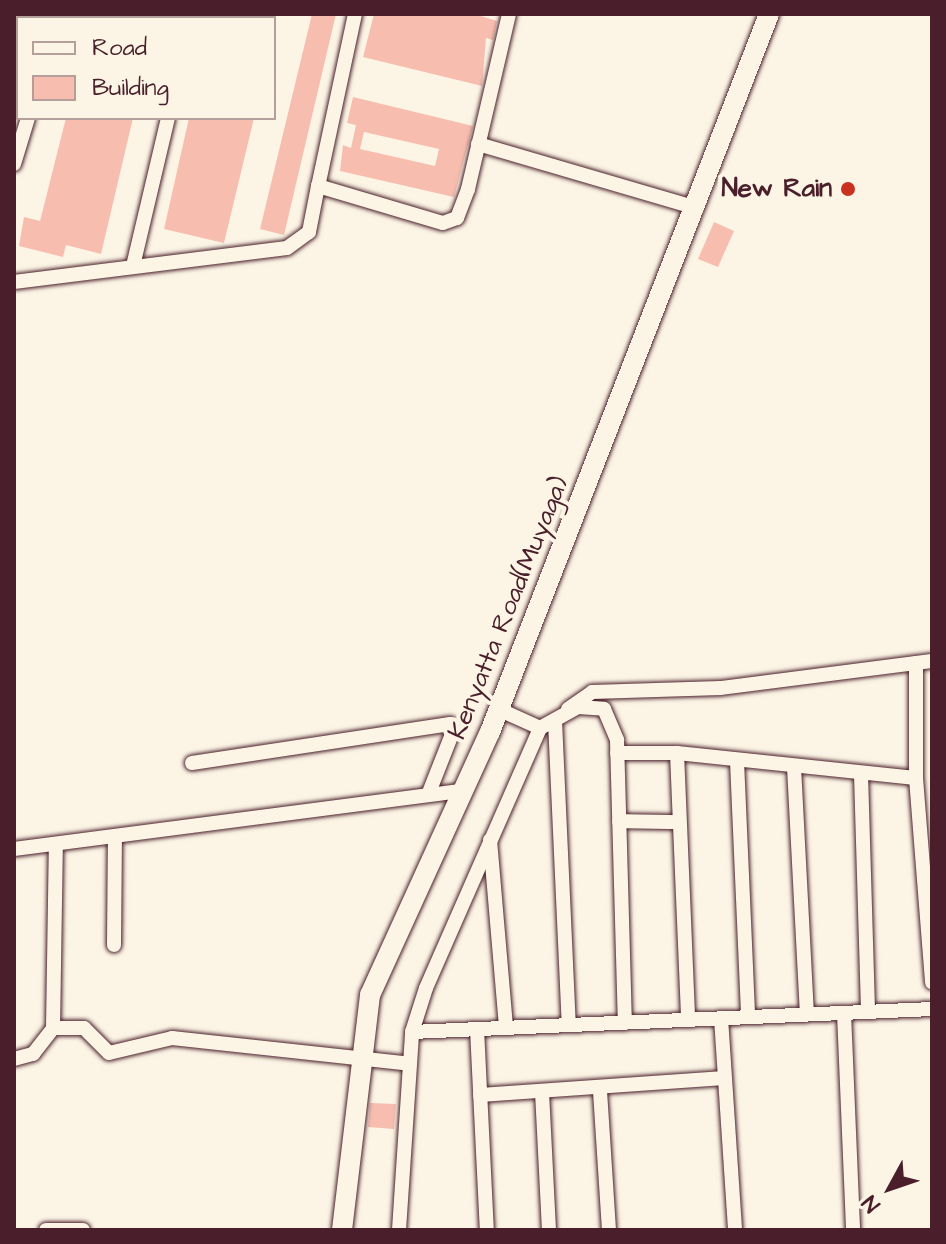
<!DOCTYPE html>
<html>
<head>
<meta charset="utf-8">
<style>
  body { margin:0 }
  #map { position:relative; width:946px; height:1244px; overflow:hidden; background:#fcf5e5; font-family:"Architects Daughter",sans-serif }
  div>[style] { position:absolute }
  .building>* { inset:0; background:#f7beaf }
  .roads { filter:drop-shadow(0 0 2px #4a1f2b) drop-shadow(0 0 2px #4a1f2b) }
  .minor>* { height:14px; margin:-7px; padding:0 7px; transform-origin:7px; border-radius:7px; background:#fcf5e5 }
  .secondary>* { height:20px; margin:-10px; padding:0 10px; transform-origin:10px; border-radius:10px; background:#fcf5e5 }
  .dots>* { width:22px; height:22px; translate:-50% -50%; box-sizing:border-box; border:4px solid #fcf5e5; border-radius:50% }
  span { translate:-50% -50%; white-space:nowrap; text-align:center; line-height:1.15; -webkit-text-stroke:8px #fcf5e5; paint-order:stroke }
  .poi-label { font-size:26px; color:#4a1f2b; font-weight:700 }
  .right { translate:-100% -50%; text-align:right }
  .street-label { font-size:26px; color:#4a1f2b }
  .frame { position:absolute; inset:0; border:16px solid #4a1f2b; pointer-events:none }
  .legend { position:absolute; left:16px; top:16px; width:260px; height:104px; box-sizing:border-box; background:#fcf5e5; border:2px solid #b59f9b; margin:0; padding:10px 14px; list-style:none; font-size:24px; color:#4a1f2b }
  .legend li { display:flex; align-items:center; gap:16px; height:40px }
  .legend b { width:40px; border:2px solid #b59f9b }
  .north { position:absolute; left:850px; top:1148px; width:80px; height:80px; -webkit-text-stroke:6px #fcf5e5; paint-order:stroke; rotate:230deg; font-size:22px; font-weight:700; line-height:32px; text-align:center; color:#4a1f2b }
  .north::after { content:''; display:block; margin:auto; width:28px; height:36px; background:#4a1f2b; clip-path:polygon(50% 0,100% 100%,50% 72%,0 100%) }
</style>
</head>
<body>
<div id="map">
  <div class="building">
    <div style="clip-path:polygon(312px 14px,336px 14px,284px 235px,260px 229px)"></div>
    <div style="clip-path:polygon(374px 14px,474px 14px,497px 21px,493px 40px,486px 38px,482px 86px,363px 57px)"></div>
    <div style="clip-path:polygon(evenodd,353px 97px,473px 126px,454px 197px,340px 171px,343px 145px,351px 148px,356px 125px,347px 123px,353px 97px,364px 132px,439px 149px,435px 166px,360px 149px,364px 132px)"></div>
    <div style="clip-path:polygon(66px 118px,133px 118px,101px 254px,66px 245px,63px 257px,19px 246px,24px 217px,40px 221px)"></div>
    <div style="clip-path:polygon(189px 118px,254px 118px,224px 243px,164px 229px)"></div>
    <div style="clip-path:polygon(714px 222px,734px 231px,718px 267px,698px 259px)"></div>
    <div style="clip-path:polygon(370px 1103px,396px 1104px,394px 1129px,368px 1127px)"></div>
  </div>
  <div class="roads">
    <div class="minor">
      <div style="left:355px;top:14px;width:176px;rotate:102.1deg"></div>
      <div style="left:318px;top:186px;width:130px;rotate:16.5deg"></div>
      <div style="left:443px;top:223px;width:15px;rotate:-20deg"></div>
      <div style="left:457px;top:218px;width:31px;rotate:-69deg"></div>
      <div style="left:468px;top:189px;width:180px;rotate:-76.8deg"></div>
      <div style="left:55px;top:18px;width:4px;rotate:-76deg"></div>
      <div style="left:191px;top:18px;width:4px;rotate:-76deg"></div>
      <div style="left:14px;top:27px;width:4px;rotate:14deg"></div>
      <div style="left:478px;top:144px;width:228px;rotate:16.3deg"></div>
      <div style="left:14px;top:164px;width:48px;rotate:-73.1deg"></div>
      <div style="left:133px;top:266px;width:152px;rotate:-76.7deg"></div>
      <div style="left:14px;top:282px;width:275px;rotate:-7.1deg"></div>
      <div style="left:287px;top:248px;width:27px;rotate:-36deg"></div>
      <div style="left:309px;top:232px;width:47px;rotate:-78.9deg"></div>
      <div style="left:498px;top:709px;width:46px;rotate:24.3deg"></div>
      <div style="left:568px;top:709px;width:29px;rotate:-35deg"></div>
      <div style="left:592px;top:692px;width:129px;rotate:-1.8deg"></div>
      <div style="left:721px;top:688px;width:213px;rotate:-7.3deg"></div>
      <div style="left:555px;top:721px;width:304px;rotate:87.4deg"></div>
      <div style="left:617px;top:753px;width:60px"></div>
      <div style="left:677px;top:753px;width:240px;rotate:6deg"></div>
      <div style="left:916px;top:778px;width:205px;rotate:85.5deg"></div>
      <div style="left:677px;top:753px;width:267px;rotate:87.6deg"></div>
      <div style="left:737px;top:761px;width:256px;rotate:87.5deg"></div>
      <div style="left:192px;top:763px;width:261px;rotate:-8.6deg"></div>
      <div style="left:450px;top:724px;width:6px;rotate:51deg"></div>
      <div style="left:454px;top:729px;width:71px;rotate:111.5deg"></div>
      <div style="left:794px;top:767px;width:245px;rotate:87deg"></div>
      <div style="left:861px;top:774px;width:236px;rotate:88.3deg"></div>
      <div style="left:916px;top:778px;width:115px;rotate:-90deg"></div>
      <div style="left:619px;top:821px;width:58px;rotate:1deg"></div>
      <div style="left:490px;top:840px;width:188px;rotate:85.1deg"></div>
      <div style="left:14px;top:849px;width:452px;rotate:-7.4deg"></div>
      <div style="left:114px;top:945px;width:109px;rotate:-89.5deg"></div>
      <div style="left:844px;top:1013px;width:217px;rotate:87.6deg"></div>
      <div style="left:721px;top:1018px;width:212px;rotate:86.2deg"></div>
      <div style="left:53px;top:1028px;width:31px"></div>
      <div style="left:84px;top:1028px;width:35px;rotate:45deg"></div>
      <div style="left:109px;top:1053px;width:65px;rotate:-13.4deg"></div>
      <div style="left:172px;top:1038px;width:239px;rotate:6.2deg"></div>
      <div style="left:477px;top:1029px;width:201px;rotate:87.2deg"></div>
      <div style="left:412px;top:1032px;width:521px;rotate:-2.53deg"></div>
      <div style="left:14px;top:1059px;width:20px;rotate:-15deg"></div>
      <div style="left:33px;top:1054px;width:33px;rotate:-52deg"></div>
      <div style="left:53px;top:1028px;width:184px;rotate:-89.1deg"></div>
      <div style="left:600px;top:1091px;width:139px;rotate:86.3deg"></div>
      <div style="left:542px;top:1092px;width:138px;rotate:87.1deg"></div>
      <div style="left:480px;top:1095px;width:245px;rotate:-4deg"></div>
      <div style="left:46px;top:1230px;width:37px"></div>
      <div style="left:399px;top:1230px;width:198px;rotate:-86.2deg"></div>
      <div style="left:412px;top:1032px;width:46px;rotate:-72.3deg"></div>
      <div style="left:426px;top:988px;width:284px;rotate:-66.3deg"></div>
      <div style="left:540px;top:728px;width:43px;rotate:-28.9deg"></div>
      <div style="left:578px;top:707px;width:26px;rotate:4deg"></div>
      <div style="left:604px;top:709px;width:34px;rotate:67deg"></div>
      <div style="left:617px;top:740px;width:283px;rotate:88.4deg"></div>
    </div>
    <div class="secondary">
      <div style="left:342px;top:1230px;width:237px;rotate:-83.2deg"></div>
      <div style="left:370px;top:995px;width:289px;rotate:-65.5deg"></div>
      <div style="left:490px;top:732px;width:770px;rotate:-68.76deg"></div>
    </div>
  </div>
  <div class="dots">
    <div style="left:848px;top:189px;background:#c8321e"></div>
  </div>
  <div class="poi-label">
    <span class="right" style="left:832px;top:189px">New Rain</span>
  </div>
  <div class="street-label">
    <span style="left:509px;top:608px;rotate:-68deg">Kenyatta Road(Muyaga)</span>
  </div>
  <div class="frame"></div>
  <ul class="legend">
  <li><b style="height:10px;background:#fcf5e5"></b>Road</li>
  <li><b style="height:22px;background:#f7beaf"></b>Building</li>
  </ul>
  <div class="north">N</div>
</div>
</body>
</html>
